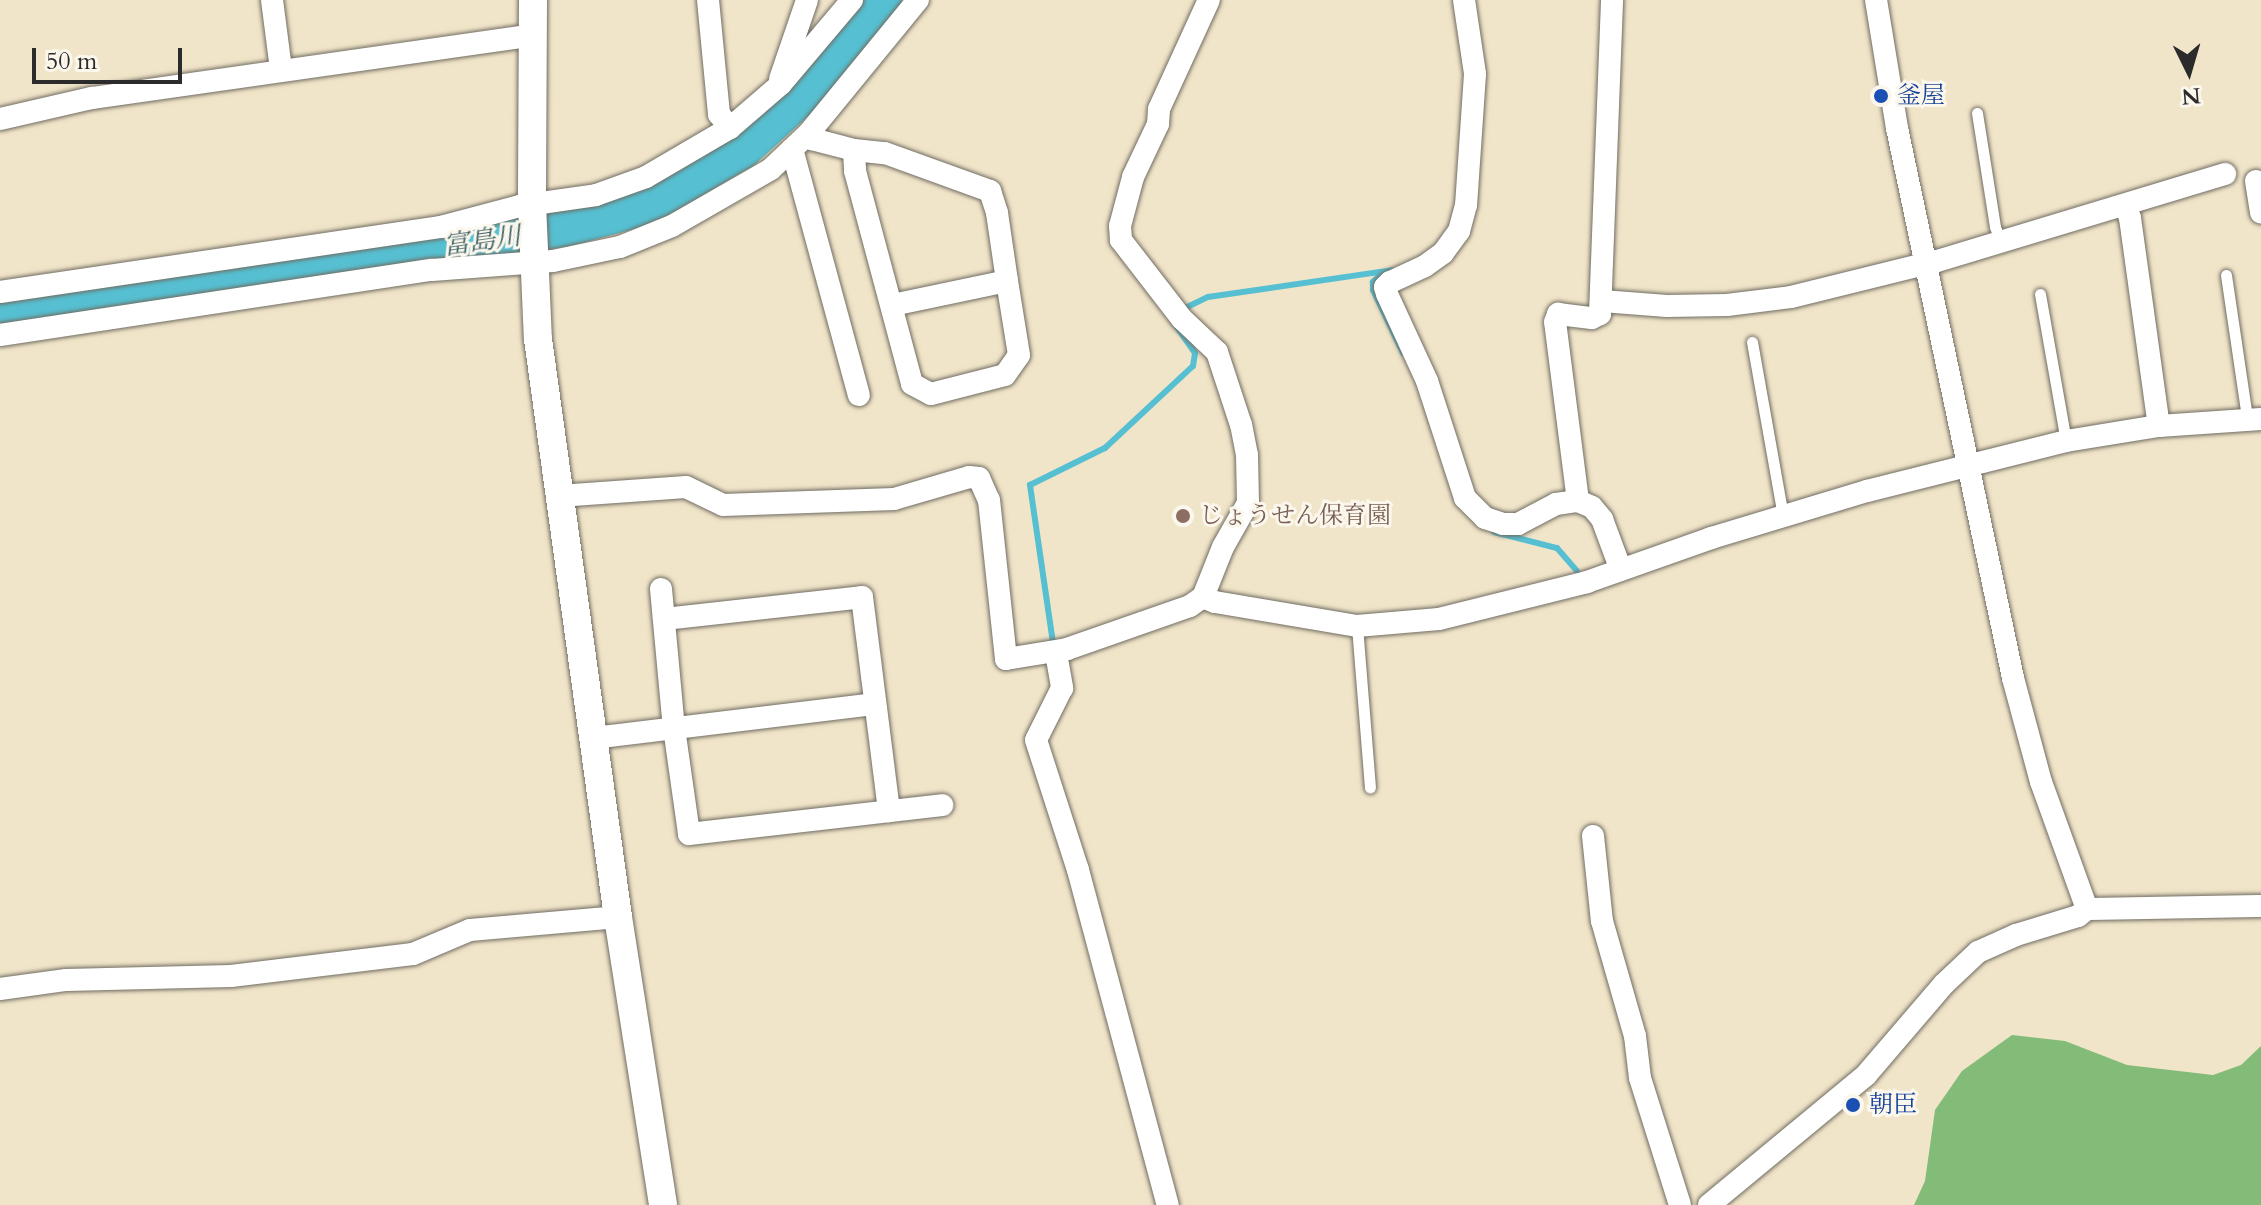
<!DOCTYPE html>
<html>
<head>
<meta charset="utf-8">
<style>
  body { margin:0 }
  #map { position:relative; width:2261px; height:1205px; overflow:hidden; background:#f1e5c9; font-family:Cardo,"Noto Serif JP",serif }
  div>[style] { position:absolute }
  .forest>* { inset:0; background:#83bb78 }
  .stream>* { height:6px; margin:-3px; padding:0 3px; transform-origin:3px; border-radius:3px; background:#56c0d2 }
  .river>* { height:36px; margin:-18px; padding:0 18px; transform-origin:18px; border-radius:18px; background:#56c0d2 }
  .roads { filter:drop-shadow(0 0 2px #706c62) drop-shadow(0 0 2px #706c62) }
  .service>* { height:11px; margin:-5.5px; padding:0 5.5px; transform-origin:5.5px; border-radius:5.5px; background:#fff }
  .minor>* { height:22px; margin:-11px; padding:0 11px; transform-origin:11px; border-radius:11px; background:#fff }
  .tertiary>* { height:28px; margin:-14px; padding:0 14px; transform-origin:14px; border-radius:14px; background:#fff }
  .dots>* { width:22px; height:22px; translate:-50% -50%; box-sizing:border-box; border:4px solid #fbf7ec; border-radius:50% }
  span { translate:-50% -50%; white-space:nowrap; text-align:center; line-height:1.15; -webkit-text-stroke:6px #fbf7ec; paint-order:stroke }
  .transit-label { font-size:24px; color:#164399 }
  .left { translate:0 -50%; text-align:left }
  .education-label { font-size:24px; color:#785e54 }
  .water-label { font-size:26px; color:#3a5f65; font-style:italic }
  .north { position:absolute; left:2149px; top:32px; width:80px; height:80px; -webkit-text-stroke:6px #fbf7ec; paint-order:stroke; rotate:175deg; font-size:22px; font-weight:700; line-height:32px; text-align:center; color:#2b2b2b }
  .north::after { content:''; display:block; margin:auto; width:28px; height:36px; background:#2b2b2b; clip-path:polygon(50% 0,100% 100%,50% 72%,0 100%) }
  .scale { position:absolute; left:32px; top:48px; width:150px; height:36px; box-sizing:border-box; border:4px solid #2b2b2b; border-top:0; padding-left:10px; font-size:24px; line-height:28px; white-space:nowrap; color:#2b2b2b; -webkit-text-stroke:6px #fbf7ec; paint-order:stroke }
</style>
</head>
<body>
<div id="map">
  <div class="forest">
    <div style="clip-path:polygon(2012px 1035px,2065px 1041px,2127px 1065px,2213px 1075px,2241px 1065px,2261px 1046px,2261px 1205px,1914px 1205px,1925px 1181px,1935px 1110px,1962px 1071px)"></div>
  </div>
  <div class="stream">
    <div style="left:1384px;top:272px;width:15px;rotate:138deg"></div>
    <div style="left:1373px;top:282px;width:8px;rotate:90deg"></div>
    <div style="left:1373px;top:290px;width:70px;rotate:64.5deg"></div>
    <div style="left:1181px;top:310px;width:30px;rotate:-26deg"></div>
    <div style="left:1208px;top:297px;width:186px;rotate:-8.3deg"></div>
    <div style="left:1494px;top:532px;width:65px;rotate:14.3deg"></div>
    <div style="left:1557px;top:548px;width:30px;rotate:49deg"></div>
    <div style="left:1053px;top:643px;width:160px;rotate:-98.3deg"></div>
    <div style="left:1030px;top:485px;width:84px;rotate:-26.3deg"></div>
    <div style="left:1105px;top:448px;width:120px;rotate:-43deg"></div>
    <div style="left:1193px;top:366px;width:13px;rotate:-81deg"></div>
    <div style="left:1195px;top:353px;width:39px;rotate:-125deg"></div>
  </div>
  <div class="river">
    <div style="left:0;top:312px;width:570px;rotate:-8.37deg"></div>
    <div style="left:564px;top:229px;width:86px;rotate:-14.8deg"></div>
    <div style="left:647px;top:207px;width:111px;rotate:-30.3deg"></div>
    <div style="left:743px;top:151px;width:73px;rotate:-42.2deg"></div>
    <div style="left:797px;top:102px;width:134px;rotate:-49.5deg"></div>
  </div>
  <div class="roads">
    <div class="service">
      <div style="left:1977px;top:113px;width:115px;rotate:81deg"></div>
      <div style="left:1995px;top:227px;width:16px;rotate:68deg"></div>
      <div style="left:2226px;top:275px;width:145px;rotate:81.6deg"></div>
      <div style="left:2040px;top:294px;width:149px;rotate:80deg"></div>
      <div style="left:1752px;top:342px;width:177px;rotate:79.9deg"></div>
      <div style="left:1357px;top:626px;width:162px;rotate:85.4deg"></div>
    </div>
    <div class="minor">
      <div style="left:272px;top:0;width:70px;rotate:82.6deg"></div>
      <div style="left:708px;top:0;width:115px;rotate:84.5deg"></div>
      <div style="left:719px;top:114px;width:18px;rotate:52deg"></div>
      <div style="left:1464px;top:0;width:75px;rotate:81.5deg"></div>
      <div style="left:1475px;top:74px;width:131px;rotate:93.9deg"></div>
      <div style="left:1466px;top:205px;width:27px;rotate:105deg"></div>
      <div style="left:1459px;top:231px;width:27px;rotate:126deg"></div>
      <div style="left:1443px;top:253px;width:22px;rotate:144deg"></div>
      <div style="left:1425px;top:266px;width:38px;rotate:155deg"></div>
      <div style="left:1390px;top:282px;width:7px;rotate:135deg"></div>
      <div style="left:1385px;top:287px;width:7px;rotate:74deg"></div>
      <div style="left:1387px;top:294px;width:96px;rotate:65.3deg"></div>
      <div style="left:1427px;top:381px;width:123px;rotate:72deg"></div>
      <div style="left:1465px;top:498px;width:28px;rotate:45deg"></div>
      <div style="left:1485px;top:518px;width:19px;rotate:18deg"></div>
      <div style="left:1503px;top:524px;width:15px"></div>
      <div style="left:1518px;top:524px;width:43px;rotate:-27.8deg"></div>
      <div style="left:1556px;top:504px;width:22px;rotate:-8deg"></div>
      <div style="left:1578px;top:501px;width:15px;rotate:23deg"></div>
      <div style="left:1592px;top:507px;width:16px;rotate:50deg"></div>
      <div style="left:1602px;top:519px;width:54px;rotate:69.6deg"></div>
      <div style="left:780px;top:79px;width:83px;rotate:-71.1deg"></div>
      <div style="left:0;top:119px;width:94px;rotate:-12.9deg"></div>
      <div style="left:92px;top:98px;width:445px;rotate:-8.1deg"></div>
      <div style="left:809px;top:133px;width:7px;rotate:63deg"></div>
      <div style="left:812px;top:139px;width:43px;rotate:14.7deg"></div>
      <div style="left:854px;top:150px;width:31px;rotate:6deg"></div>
      <div style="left:885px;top:153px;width:112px;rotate:19.9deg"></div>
      <div style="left:990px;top:191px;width:23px;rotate:72deg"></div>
      <div style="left:997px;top:213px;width:69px;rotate:81.6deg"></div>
      <div style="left:1007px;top:281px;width:117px;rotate:168.2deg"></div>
      <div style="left:792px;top:149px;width:255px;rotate:74.8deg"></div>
      <div style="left:854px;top:150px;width:21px;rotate:87deg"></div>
      <div style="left:855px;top:171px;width:220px;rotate:75deg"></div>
      <div style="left:912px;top:384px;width:21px;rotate:28deg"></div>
      <div style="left:931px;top:394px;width:76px;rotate:-14.4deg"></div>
      <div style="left:1005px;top:375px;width:24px;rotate:-55deg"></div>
      <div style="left:1019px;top:355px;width:75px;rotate:-99.2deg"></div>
      <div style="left:2256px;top:181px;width:32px;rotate:81deg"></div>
      <div style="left:2125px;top:205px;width:14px;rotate:69deg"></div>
      <div style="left:2130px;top:218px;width:210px;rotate:82.1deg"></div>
      <div style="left:0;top:292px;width:446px;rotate:-8.4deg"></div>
      <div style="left:441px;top:227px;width:82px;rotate:-14.9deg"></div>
      <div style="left:520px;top:206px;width:77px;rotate:-8.2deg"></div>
      <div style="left:596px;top:195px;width:53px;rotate:-19.8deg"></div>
      <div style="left:646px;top:177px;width:97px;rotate:-30.3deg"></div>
      <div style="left:730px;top:128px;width:67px;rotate:-40.8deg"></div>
      <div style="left:781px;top:84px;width:110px;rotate:-49.8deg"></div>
      <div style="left:1602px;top:301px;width:65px;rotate:4.4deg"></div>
      <div style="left:1667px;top:306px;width:60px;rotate:-1deg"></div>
      <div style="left:1727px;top:305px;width:64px;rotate:-7.1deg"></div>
      <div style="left:1791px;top:297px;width:150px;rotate:-13.9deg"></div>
      <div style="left:1937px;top:261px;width:301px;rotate:-16.8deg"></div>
      <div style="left:0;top:335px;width:437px;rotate:-8.6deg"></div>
      <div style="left:432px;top:270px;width:121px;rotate:-4.3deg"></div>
      <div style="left:553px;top:261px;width:68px;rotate:-11.8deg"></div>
      <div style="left:620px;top:247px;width:56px;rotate:-22deg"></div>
      <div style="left:672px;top:226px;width:114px;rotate:-29.9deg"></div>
      <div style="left:771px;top:169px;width:52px;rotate:-43.5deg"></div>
      <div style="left:809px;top:133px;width:172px;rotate:-50.7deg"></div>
      <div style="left:559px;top:496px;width:127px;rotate:-4.1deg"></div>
      <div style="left:686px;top:487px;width:41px;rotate:25.9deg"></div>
      <div style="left:723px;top:505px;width:171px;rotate:-2deg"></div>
      <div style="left:894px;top:499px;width:78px;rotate:-16.3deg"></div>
      <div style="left:969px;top:477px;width:10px;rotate:6deg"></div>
      <div style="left:979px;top:478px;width:24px;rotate:66deg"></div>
      <div style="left:989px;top:500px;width:160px;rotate:83.9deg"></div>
      <div style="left:1006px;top:659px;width:62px;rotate:-9.3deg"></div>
      <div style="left:1067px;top:649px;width:130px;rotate:-19.3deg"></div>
      <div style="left:1190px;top:606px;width:16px;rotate:-35deg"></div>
      <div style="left:1203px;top:597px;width:54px;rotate:-68.2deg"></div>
      <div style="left:1223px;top:547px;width:51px;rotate:-60.4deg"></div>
      <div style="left:1248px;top:503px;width:48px;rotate:-91.2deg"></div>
      <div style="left:1247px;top:455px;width:31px;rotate:-101deg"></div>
      <div style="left:1241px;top:425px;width:77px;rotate:-108.2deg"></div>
      <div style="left:1217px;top:352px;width:48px;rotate:-136.7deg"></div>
      <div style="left:1182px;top:319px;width:100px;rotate:-127.7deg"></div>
      <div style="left:1121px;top:240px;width:14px;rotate:-94deg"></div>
      <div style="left:1120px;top:226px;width:51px;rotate:-75.1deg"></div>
      <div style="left:1133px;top:177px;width:59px;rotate:-64.7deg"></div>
      <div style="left:1158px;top:124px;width:15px;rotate:-86deg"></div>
      <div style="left:1159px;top:109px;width:120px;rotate:-65.4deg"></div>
      <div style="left:1578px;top:501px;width:180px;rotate:-97.3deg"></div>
      <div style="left:1555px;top:322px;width:9px;rotate:-69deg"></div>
      <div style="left:1558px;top:314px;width:34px;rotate:7deg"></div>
      <div style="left:1592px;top:318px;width:9px;rotate:-27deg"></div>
      <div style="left:1600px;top:314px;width:314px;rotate:-87.8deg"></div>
      <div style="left:661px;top:589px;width:140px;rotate:84.7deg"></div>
      <div style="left:674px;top:728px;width:107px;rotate:81.9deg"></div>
      <div style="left:689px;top:834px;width:255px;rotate:-6.5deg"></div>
      <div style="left:1203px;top:597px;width:13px;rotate:23deg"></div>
      <div style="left:1215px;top:602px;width:144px;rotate:9.6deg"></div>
      <div style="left:1357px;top:626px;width:82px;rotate:-4.9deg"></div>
      <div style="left:1439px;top:619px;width:153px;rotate:-14deg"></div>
      <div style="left:1587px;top:582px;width:132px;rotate:-19.5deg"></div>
      <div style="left:1711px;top:538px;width:163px;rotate:-16.8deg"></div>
      <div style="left:1867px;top:491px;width:205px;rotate:-14.1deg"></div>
      <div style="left:2066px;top:441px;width:94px;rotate:-9.2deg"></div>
      <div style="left:2159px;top:426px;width:102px;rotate:-3.9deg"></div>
      <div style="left:664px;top:619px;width:199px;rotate:-6.3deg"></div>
      <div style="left:862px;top:597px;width:216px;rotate:82.8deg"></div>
      <div style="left:1056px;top:653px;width:36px;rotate:80deg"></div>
      <div style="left:1062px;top:688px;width:58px;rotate:116.6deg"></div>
      <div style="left:1036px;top:740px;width:137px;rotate:72.1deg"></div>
      <div style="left:1078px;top:870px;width:347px;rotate:75deg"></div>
      <div style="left:593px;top:738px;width:284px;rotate:-6.9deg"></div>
      <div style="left:1593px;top:836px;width:85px;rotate:84deg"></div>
      <div style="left:1602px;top:921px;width:120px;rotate:74deg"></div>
      <div style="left:1635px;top:1036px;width:42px;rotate:83.2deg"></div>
      <div style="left:1640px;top:1078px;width:133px;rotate:72.5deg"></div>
      <div style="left:2087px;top:909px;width:174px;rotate:-1deg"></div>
      <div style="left:0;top:989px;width:67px;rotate:-7.8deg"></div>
      <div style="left:66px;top:980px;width:165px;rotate:-1.4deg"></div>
      <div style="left:231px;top:976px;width:183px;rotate:-6.9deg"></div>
      <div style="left:413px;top:954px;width:62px;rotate:-22.8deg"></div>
      <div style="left:470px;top:930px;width:149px;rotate:-5deg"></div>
      <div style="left:1709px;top:1205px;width:204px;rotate:-39.6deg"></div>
      <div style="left:1866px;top:1075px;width:120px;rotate:-49.4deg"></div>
      <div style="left:1944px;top:984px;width:47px;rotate:-43.3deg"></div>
      <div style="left:1978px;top:952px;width:42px;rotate:-24.1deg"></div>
      <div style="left:2016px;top:935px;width:65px;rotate:-17deg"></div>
      <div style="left:2078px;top:916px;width:11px;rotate:-38deg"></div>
      <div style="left:2087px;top:909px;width:135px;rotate:-109.9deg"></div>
      <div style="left:2041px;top:782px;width:108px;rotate:-105.1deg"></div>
      <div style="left:2013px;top:678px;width:562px;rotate:-101.91deg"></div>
      <div style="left:1897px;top:128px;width:130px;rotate:-99.3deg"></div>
    </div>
    <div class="tertiary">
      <div style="left:533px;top:0;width:204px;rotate:90.3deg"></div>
      <div style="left:532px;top:204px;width:135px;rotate:87.5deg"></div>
      <div style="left:538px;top:339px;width:584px;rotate:82.12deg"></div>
      <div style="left:618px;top:917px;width:291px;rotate:81.1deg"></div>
    </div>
  </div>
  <div class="dots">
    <div style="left:1881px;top:96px;background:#1a4fb4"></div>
    <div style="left:1183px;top:516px;background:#8d6e63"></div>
    <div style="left:1853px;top:1105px;background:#1a4fb4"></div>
  </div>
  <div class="transit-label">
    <span class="left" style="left:1897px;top:96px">釜屋</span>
    <span class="left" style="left:1869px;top:1105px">朝臣</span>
  </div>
  <div class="education-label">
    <span class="left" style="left:1199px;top:516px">じょうせん保育園</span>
  </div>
  <div class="water-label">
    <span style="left:482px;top:241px;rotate:-8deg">富島川</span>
  </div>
  <div class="north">N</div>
  <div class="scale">50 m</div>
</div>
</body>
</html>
